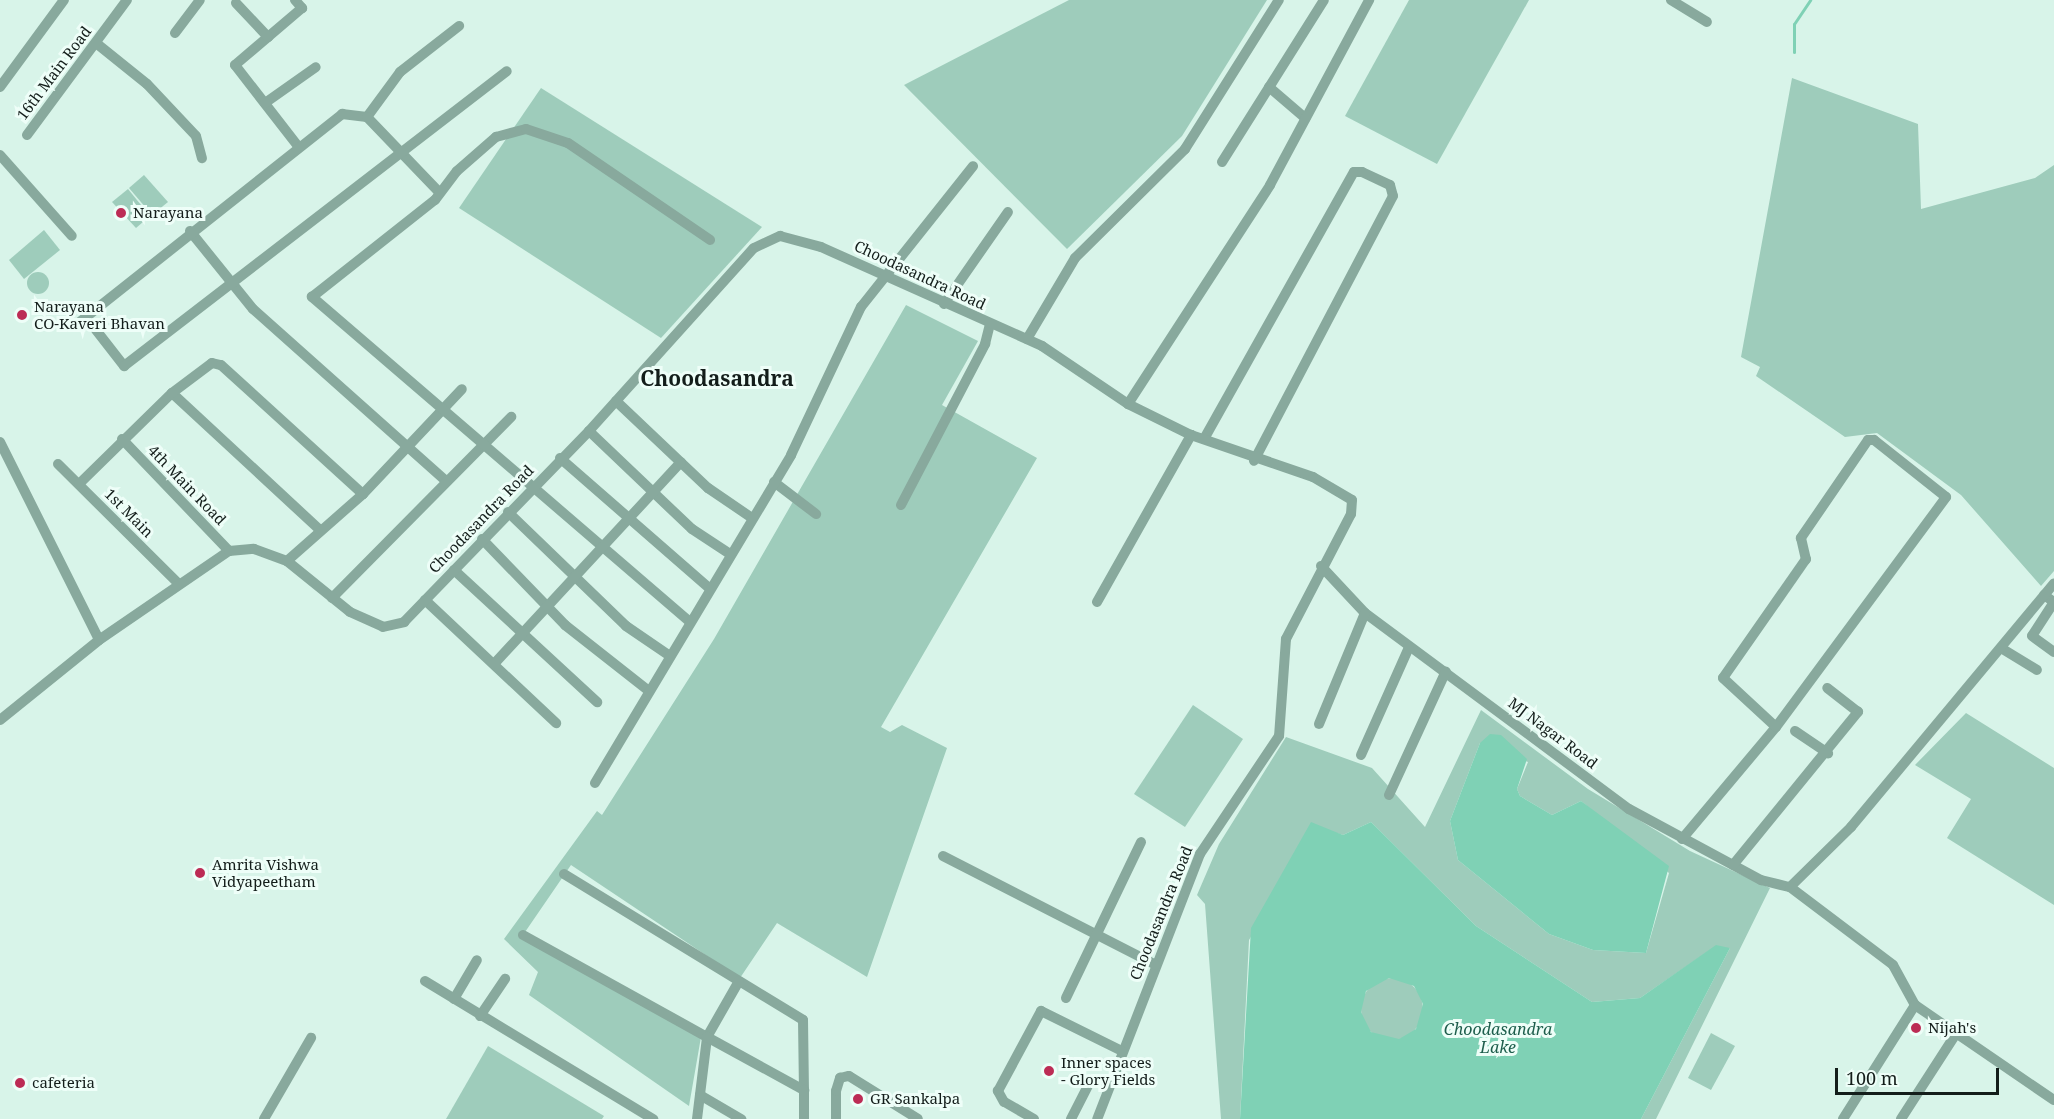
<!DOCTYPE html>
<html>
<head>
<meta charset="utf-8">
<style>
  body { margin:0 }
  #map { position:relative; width:2054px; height:1119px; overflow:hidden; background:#d8f4e9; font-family:"Noto Serif",serif }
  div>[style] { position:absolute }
  .green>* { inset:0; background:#9eccbb }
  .round { border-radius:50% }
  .water>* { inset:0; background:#7fd1b5 }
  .stream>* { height:3px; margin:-1.5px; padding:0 1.5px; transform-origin:1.5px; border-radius:1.5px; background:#7fd1b5 }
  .minor>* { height:10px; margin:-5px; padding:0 5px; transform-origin:5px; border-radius:5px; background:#88a99d }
  .dots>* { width:16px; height:16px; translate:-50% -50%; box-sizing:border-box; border:3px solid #eefef8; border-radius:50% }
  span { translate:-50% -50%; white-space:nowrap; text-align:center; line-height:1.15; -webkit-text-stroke:6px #eefef8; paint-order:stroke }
  .street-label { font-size:15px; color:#131d1a }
  .poi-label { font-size:15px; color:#131d1a }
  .left { translate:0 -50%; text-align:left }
  .water-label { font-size:16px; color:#1d5e4c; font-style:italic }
  .district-label { font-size:21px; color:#131d1a; font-weight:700 }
  .scale { position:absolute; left:1835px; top:1068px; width:164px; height:27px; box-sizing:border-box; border:3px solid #131d1a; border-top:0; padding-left:8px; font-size:18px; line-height:21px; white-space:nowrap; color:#131d1a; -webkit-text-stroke:4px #eefef8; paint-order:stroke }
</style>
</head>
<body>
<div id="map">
  <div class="green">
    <div style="clip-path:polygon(1069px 0,1267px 0,1182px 136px,1067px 249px,904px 85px)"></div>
    <div style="clip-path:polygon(1409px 0,1529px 0,1437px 164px,1345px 116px)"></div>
    <div style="clip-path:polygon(1792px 78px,1918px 124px,1921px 209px,2035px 178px,2054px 165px,2054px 571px,2041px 586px,1961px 495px,1877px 433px,1845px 437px,1756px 376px,1760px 367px,1741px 357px)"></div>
    <div style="clip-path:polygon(541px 88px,762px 227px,661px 338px,459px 208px)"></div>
    <div style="clip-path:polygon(144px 175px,168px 202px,152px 215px,129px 188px)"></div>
    <div style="clip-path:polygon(128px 189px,150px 216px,136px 228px,112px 202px)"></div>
    <div style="clip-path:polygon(44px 230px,60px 250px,24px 279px,9px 260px)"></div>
    <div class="round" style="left:27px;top:272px;width:22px;height:22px"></div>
    <div style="clip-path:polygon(906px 305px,978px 341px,942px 405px,1037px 458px,881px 727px,890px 732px,902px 725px,947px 748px,867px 977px,777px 923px,740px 978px,571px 865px,523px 935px,701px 1037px,689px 1106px,529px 995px,538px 972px,504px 939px,597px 811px,602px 815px,714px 639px)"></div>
    <div style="clip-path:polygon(1193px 705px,1243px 739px,1185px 827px,1134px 794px)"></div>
    <div style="clip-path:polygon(evenodd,1481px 710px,1588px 789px,1690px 851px,1770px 888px,1656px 1119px,1641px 1119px,1730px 948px,1710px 950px,1640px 998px,1592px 1002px,1476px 926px,1371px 822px,1343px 835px,1316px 827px,1249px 940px,1240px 1119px,1221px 1119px,1205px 904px,1197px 895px,1219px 844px,1286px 737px,1372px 768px,1425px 827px,1481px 710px,1480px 743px,1528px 762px,1517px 789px,1520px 796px,1552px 815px,1581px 801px,1669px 873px,1646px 953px,1593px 950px,1549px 934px,1458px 860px,1450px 821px,1480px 743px)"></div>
    <div style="clip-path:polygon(1966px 713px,2054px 768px,2054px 905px,1947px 838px,1971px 799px,1915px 765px)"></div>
    <div class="round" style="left:1361px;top:978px;width:62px;height:62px"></div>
    <div style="clip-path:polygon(1711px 1033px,1735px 1046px,1711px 1090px,1688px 1078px)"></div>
    <div style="clip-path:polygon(488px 1046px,604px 1116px,602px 1119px,446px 1119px)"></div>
  </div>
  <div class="water">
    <div style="clip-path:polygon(1490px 734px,1501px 735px,1527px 759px,1517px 789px,1520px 796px,1552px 815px,1581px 801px,1669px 866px,1646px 953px,1593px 950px,1549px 934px,1458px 860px,1450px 821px,1480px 743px)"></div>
    <div style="clip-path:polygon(evenodd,1311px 822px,1343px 835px,1371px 822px,1476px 926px,1592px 1002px,1640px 998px,1716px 945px,1730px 948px,1641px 1119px,1240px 1119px,1251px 928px,1311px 822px,1389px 978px,1414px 986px,1423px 1004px,1416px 1029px,1399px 1039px,1371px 1032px,1361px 1012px,1366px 991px,1389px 978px)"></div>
  </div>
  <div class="stream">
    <div style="left:1794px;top:52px;width:28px;rotate:-90deg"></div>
    <div style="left:1794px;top:24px;width:29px;rotate:-56deg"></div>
  </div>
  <div class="minor">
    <div style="left:295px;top:0;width:11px;rotate:49deg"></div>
    <div style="left:302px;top:8px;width:88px;rotate:139.6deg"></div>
    <div style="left:235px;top:65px;width:101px;rotate:52.2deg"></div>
    <div style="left:1671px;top:0;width:42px;rotate:31.4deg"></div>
    <div style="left:236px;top:3px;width:47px;rotate:46.7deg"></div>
    <div style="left:175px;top:33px;width:41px;rotate:-52.9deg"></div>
    <div style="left:96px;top:43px;width:65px;rotate:38.8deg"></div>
    <div style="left:147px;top:84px;width:71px;rotate:46.7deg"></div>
    <div style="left:196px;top:136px;width:23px;rotate:75deg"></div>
    <div style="left:0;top:87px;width:108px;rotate:-53.7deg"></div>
    <div style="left:1269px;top:87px;width:48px;rotate:40.7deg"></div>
    <div style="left:265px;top:103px;width:62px;rotate:-35.2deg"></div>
    <div style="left:367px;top:117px;width:56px;rotate:-53.7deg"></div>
    <div style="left:400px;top:72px;width:75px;rotate:-37.9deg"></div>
    <div style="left:27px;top:135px;width:168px;rotate:-53.5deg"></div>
    <div style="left:0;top:155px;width:108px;rotate:48.4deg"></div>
    <div style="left:1222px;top:162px;width:191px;rotate:-57.8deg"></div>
    <div style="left:190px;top:231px;width:100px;rotate:51.1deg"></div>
    <div style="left:253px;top:309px;width:257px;rotate:41.7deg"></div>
    <div style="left:944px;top:304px;width:112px;rotate:-55.2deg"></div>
    <div style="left:76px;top:325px;width:340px;rotate:-38.4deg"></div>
    <div style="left:342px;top:114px;width:25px;rotate:7deg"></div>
    <div style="left:367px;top:117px;width:104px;rotate:46.2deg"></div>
    <div style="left:96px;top:330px;width:46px;rotate:52.1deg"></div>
    <div style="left:124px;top:366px;width:483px;rotate:-37.6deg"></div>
    <div style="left:1027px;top:339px;width:94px;rotate:-59.3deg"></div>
    <div style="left:1075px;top:258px;width:155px;rotate:-44.7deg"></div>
    <div style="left:1185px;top:149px;width:176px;rotate:-57.8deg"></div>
    <div style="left:172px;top:393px;width:200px;rotate:42.8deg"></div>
    <div style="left:616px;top:401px;width:127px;rotate:43.4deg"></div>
    <div style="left:708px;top:488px;width:53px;rotate:34.3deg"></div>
    <div style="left:1128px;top:404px;width:261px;rotate:-57deg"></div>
    <div style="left:1270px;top:185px;width:210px;rotate:-61.8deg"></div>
    <div style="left:589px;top:431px;width:142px;rotate:43.6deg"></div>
    <div style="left:692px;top:529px;width:45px;rotate:33.3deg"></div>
    <div style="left:122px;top:439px;width:155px;rotate:46.3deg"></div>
    <div style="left:1204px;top:439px;width:306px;rotate:-60.7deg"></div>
    <div style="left:1354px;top:172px;width:8px"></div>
    <div style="left:1362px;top:172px;width:31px;rotate:25deg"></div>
    <div style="left:1390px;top:185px;width:11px;rotate:75deg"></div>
    <div style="left:1393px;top:196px;width:299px;rotate:117.7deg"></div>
    <div style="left:0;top:442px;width:221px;rotate:63.4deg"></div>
    <div style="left:560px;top:458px;width:199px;rotate:41.1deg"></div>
    <div style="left:58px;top:464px;width:170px;rotate:44.8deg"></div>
    <div style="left:774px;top:482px;width:53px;rotate:37.3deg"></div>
    <div style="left:79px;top:484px;width:130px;rotate:-44.4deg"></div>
    <div style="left:172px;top:393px;width:50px;rotate:-36.9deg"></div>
    <div style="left:212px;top:363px;width:9px;rotate:13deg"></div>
    <div style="left:221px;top:365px;width:192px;rotate:42.3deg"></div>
    <div style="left:901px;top:505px;width:182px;rotate:-62.4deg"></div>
    <div style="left:985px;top:344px;width:21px;rotate:-76deg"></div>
    <div style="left:508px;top:512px;width:164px;rotate:44deg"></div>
    <div style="left:626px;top:626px;width:53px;rotate:34.3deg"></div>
    <div style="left:482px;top:539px;width:120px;rotate:46deg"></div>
    <div style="left:565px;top:625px;width:107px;rotate:38.2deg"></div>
    <div style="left:287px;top:561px;width:101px;rotate:-41.4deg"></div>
    <div style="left:363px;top:494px;width:144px;rotate:-46.7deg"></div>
    <div style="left:1321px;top:566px;width:64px;rotate:46.9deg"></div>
    <div style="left:1365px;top:613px;width:329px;rotate:36.6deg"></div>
    <div style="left:1629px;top:809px;width:150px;rotate:28.3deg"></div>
    <div style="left:1761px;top:880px;width:30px;rotate:14deg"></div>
    <div style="left:1790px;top:887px;width:129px;rotate:37.1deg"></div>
    <div style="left:1893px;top:965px;width:46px;rotate:61.2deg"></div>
    <div style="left:1915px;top:1005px;width:168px;rotate:34.4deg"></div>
    <div style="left:454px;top:570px;width:195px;rotate:42.7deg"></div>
    <div style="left:2044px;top:595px;width:12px;rotate:35deg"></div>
    <div style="left:2054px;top:602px;width:40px;rotate:122.9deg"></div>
    <div style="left:2032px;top:636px;width:27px;rotate:36deg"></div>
    <div style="left:332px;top:598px;width:255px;rotate:-45.3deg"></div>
    <div style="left:425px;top:600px;width:180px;rotate:43.2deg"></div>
    <div style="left:1097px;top:602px;width:192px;rotate:-60.6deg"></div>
    <div style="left:690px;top:622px;width:499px;rotate:-139.3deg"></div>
    <div style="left:312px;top:297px;width:157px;rotate:-38.3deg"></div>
    <div style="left:435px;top:200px;width:36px;rotate:-53deg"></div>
    <div style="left:457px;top:171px;width:52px;rotate:-41.1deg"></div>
    <div style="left:496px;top:137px;width:31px;rotate:-15deg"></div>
    <div style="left:526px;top:129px;width:44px;rotate:18.4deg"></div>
    <div style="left:568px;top:143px;width:172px;rotate:34.3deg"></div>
    <div style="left:2001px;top:648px;width:42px;rotate:31.4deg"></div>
    <div style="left:494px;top:664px;width:275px;rotate:-47.2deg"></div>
    <div style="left:0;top:720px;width:127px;rotate:-38.9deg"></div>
    <div style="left:99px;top:640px;width:158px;rotate:-34.4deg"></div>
    <div style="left:229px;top:551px;width:25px;rotate:-5deg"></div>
    <div style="left:254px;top:549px;width:35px;rotate:20deg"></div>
    <div style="left:287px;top:561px;width:81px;rotate:39deg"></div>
    <div style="left:350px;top:612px;width:36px;rotate:24deg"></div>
    <div style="left:383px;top:627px;width:22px;rotate:-13deg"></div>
    <div style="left:404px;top:622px;width:266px;rotate:-45.9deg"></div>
    <div style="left:589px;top:431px;width:246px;rotate:-48deg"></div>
    <div style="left:754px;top:248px;width:29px;rotate:-25deg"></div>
    <div style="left:780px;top:236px;width:42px;rotate:15deg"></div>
    <div style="left:821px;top:247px;width:242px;rotate:24.1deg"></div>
    <div style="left:1042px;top:346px;width:104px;rotate:34deg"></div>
    <div style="left:1128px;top:404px;width:70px;rotate:26.2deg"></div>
    <div style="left:1191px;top:435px;width:129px;rotate:19deg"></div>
    <div style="left:1313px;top:477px;width:45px;rotate:30.5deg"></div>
    <div style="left:1352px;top:500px;width:14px;rotate:94deg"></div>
    <div style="left:1351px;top:514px;width:141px;rotate:117.5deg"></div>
    <div style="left:1286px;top:639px;width:97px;rotate:94.1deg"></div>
    <div style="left:1279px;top:736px;width:142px;rotate:123.8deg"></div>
    <div style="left:1200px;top:854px;width:284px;rotate:111.2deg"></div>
    <div style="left:1319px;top:724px;width:120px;rotate:-67.5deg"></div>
    <div style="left:1795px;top:731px;width:40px;rotate:34deg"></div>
    <div style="left:1361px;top:755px;width:118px;rotate:-66deg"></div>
    <div style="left:595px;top:783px;width:382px;rotate:-59.1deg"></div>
    <div style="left:791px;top:455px;width:164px;rotate:-64.7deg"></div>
    <div style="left:861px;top:307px;width:180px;rotate:-51.5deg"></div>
    <div style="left:1389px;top:795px;width:136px;rotate:-65.3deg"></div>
    <div style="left:1682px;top:839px;width:146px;rotate:-50deg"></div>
    <div style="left:1776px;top:727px;width:286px;rotate:-53.5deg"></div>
    <div style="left:1946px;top:497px;width:92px;rotate:-141.6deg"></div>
    <div style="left:1874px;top:440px;width:6px;rotate:180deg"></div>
    <div style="left:1868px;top:440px;width:119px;rotate:124.4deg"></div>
    <div style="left:1801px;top:538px;width:22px;rotate:77deg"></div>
    <div style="left:1806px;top:559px;width:145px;rotate:124.9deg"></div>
    <div style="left:1723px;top:678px;width:72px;rotate:42.8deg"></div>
    <div style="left:943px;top:856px;width:239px;rotate:27.1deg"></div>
    <div style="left:1733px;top:865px;width:198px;rotate:-50.8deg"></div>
    <div style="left:1858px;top:712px;width:39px;rotate:-142deg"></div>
    <div style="left:564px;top:874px;width:280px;rotate:31.4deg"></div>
    <div style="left:803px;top:1020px;width:70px;rotate:89.2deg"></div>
    <div style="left:1790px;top:887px;width:86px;rotate:-44.5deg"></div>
    <div style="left:1851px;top:827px;width:317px;rotate:-50.2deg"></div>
    <div style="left:523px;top:935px;width:210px;rotate:29deg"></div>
    <div style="left:707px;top:1037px;width:64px;rotate:-60.3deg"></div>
    <div style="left:425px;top:981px;width:267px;rotate:31.2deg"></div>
    <div style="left:1066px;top:998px;width:173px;rotate:-64.3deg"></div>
    <div style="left:454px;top:999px;width:45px;rotate:-59.5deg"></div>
    <div style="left:480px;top:1016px;width:45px;rotate:-56deg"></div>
    <div style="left:700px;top:1095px;width:48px;rotate:30.3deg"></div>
    <div style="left:264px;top:1119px;width:94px;rotate:-59.9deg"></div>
    <div style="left:697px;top:1119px;width:83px;rotate:-83deg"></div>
    <div style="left:707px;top:1037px;width:111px;rotate:28.7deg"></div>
    <div style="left:804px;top:1090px;width:29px;rotate:90deg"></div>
    <div style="left:836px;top:1119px;width:28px;rotate:-90deg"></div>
    <div style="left:836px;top:1091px;width:14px;rotate:-73deg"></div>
    <div style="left:840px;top:1078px;width:9px;rotate:-13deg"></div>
    <div style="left:849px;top:1076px;width:81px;rotate:31.9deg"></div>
    <div style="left:1034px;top:1119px;width:34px;rotate:-150deg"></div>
    <div style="left:1004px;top:1102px;width:13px;rotate:-119deg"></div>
    <div style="left:998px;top:1091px;width:91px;rotate:-61.7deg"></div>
    <div style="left:1041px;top:1011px;width:90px;rotate:26.3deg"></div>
    <div style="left:1071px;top:1119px;width:44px;rotate:-62.9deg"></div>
    <div style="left:1091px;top:1080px;width:19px;rotate:18deg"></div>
    <div style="left:1843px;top:1119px;width:135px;rotate:-57.7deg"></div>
    <div style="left:1901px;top:1119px;width:103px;rotate:-57.2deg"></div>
  </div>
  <div class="dots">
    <div style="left:121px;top:213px;background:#bc2c55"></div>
    <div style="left:22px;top:315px;background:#bc2c55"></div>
    <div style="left:200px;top:873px;background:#bc2c55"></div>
    <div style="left:1916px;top:1028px;background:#bc2c55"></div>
    <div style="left:1049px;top:1071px;background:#bc2c55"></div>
    <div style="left:20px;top:1083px;background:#bc2c55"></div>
    <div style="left:858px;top:1099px;background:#bc2c55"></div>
  </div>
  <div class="street-label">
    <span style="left:54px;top:73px;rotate:-53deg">16th Main Road</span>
    <span style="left:920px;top:275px;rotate:25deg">Choodasandra Road</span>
    <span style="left:187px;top:485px;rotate:46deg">4th Main Road</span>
    <span style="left:129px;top:513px;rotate:45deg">1st Main</span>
    <span style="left:481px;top:519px;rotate:-46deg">Choodasandra Road</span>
    <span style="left:1553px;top:733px;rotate:37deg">MJ Nagar Road</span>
    <span style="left:1161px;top:913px;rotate:-68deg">Choodasandra Road</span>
  </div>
  <div class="poi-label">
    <span class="left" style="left:133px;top:213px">Narayana</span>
    <span class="left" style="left:34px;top:315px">Narayana<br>CO-Kaveri Bhavan</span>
    <span class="left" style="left:212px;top:873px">Amrita Vishwa<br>Vidyapeetham</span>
    <span class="left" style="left:1928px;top:1028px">Nijah's</span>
    <span class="left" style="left:1061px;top:1071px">Inner spaces<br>- Glory Fields</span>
    <span class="left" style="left:32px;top:1083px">cafeteria</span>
    <span class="left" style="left:870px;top:1099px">GR Sankalpa</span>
  </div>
  <div class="water-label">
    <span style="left:1498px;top:1038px">Choodasandra<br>Lake</span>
  </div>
  <div class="district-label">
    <span style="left:717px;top:378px">Choodasandra</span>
  </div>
  <div class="scale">100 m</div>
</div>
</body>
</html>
